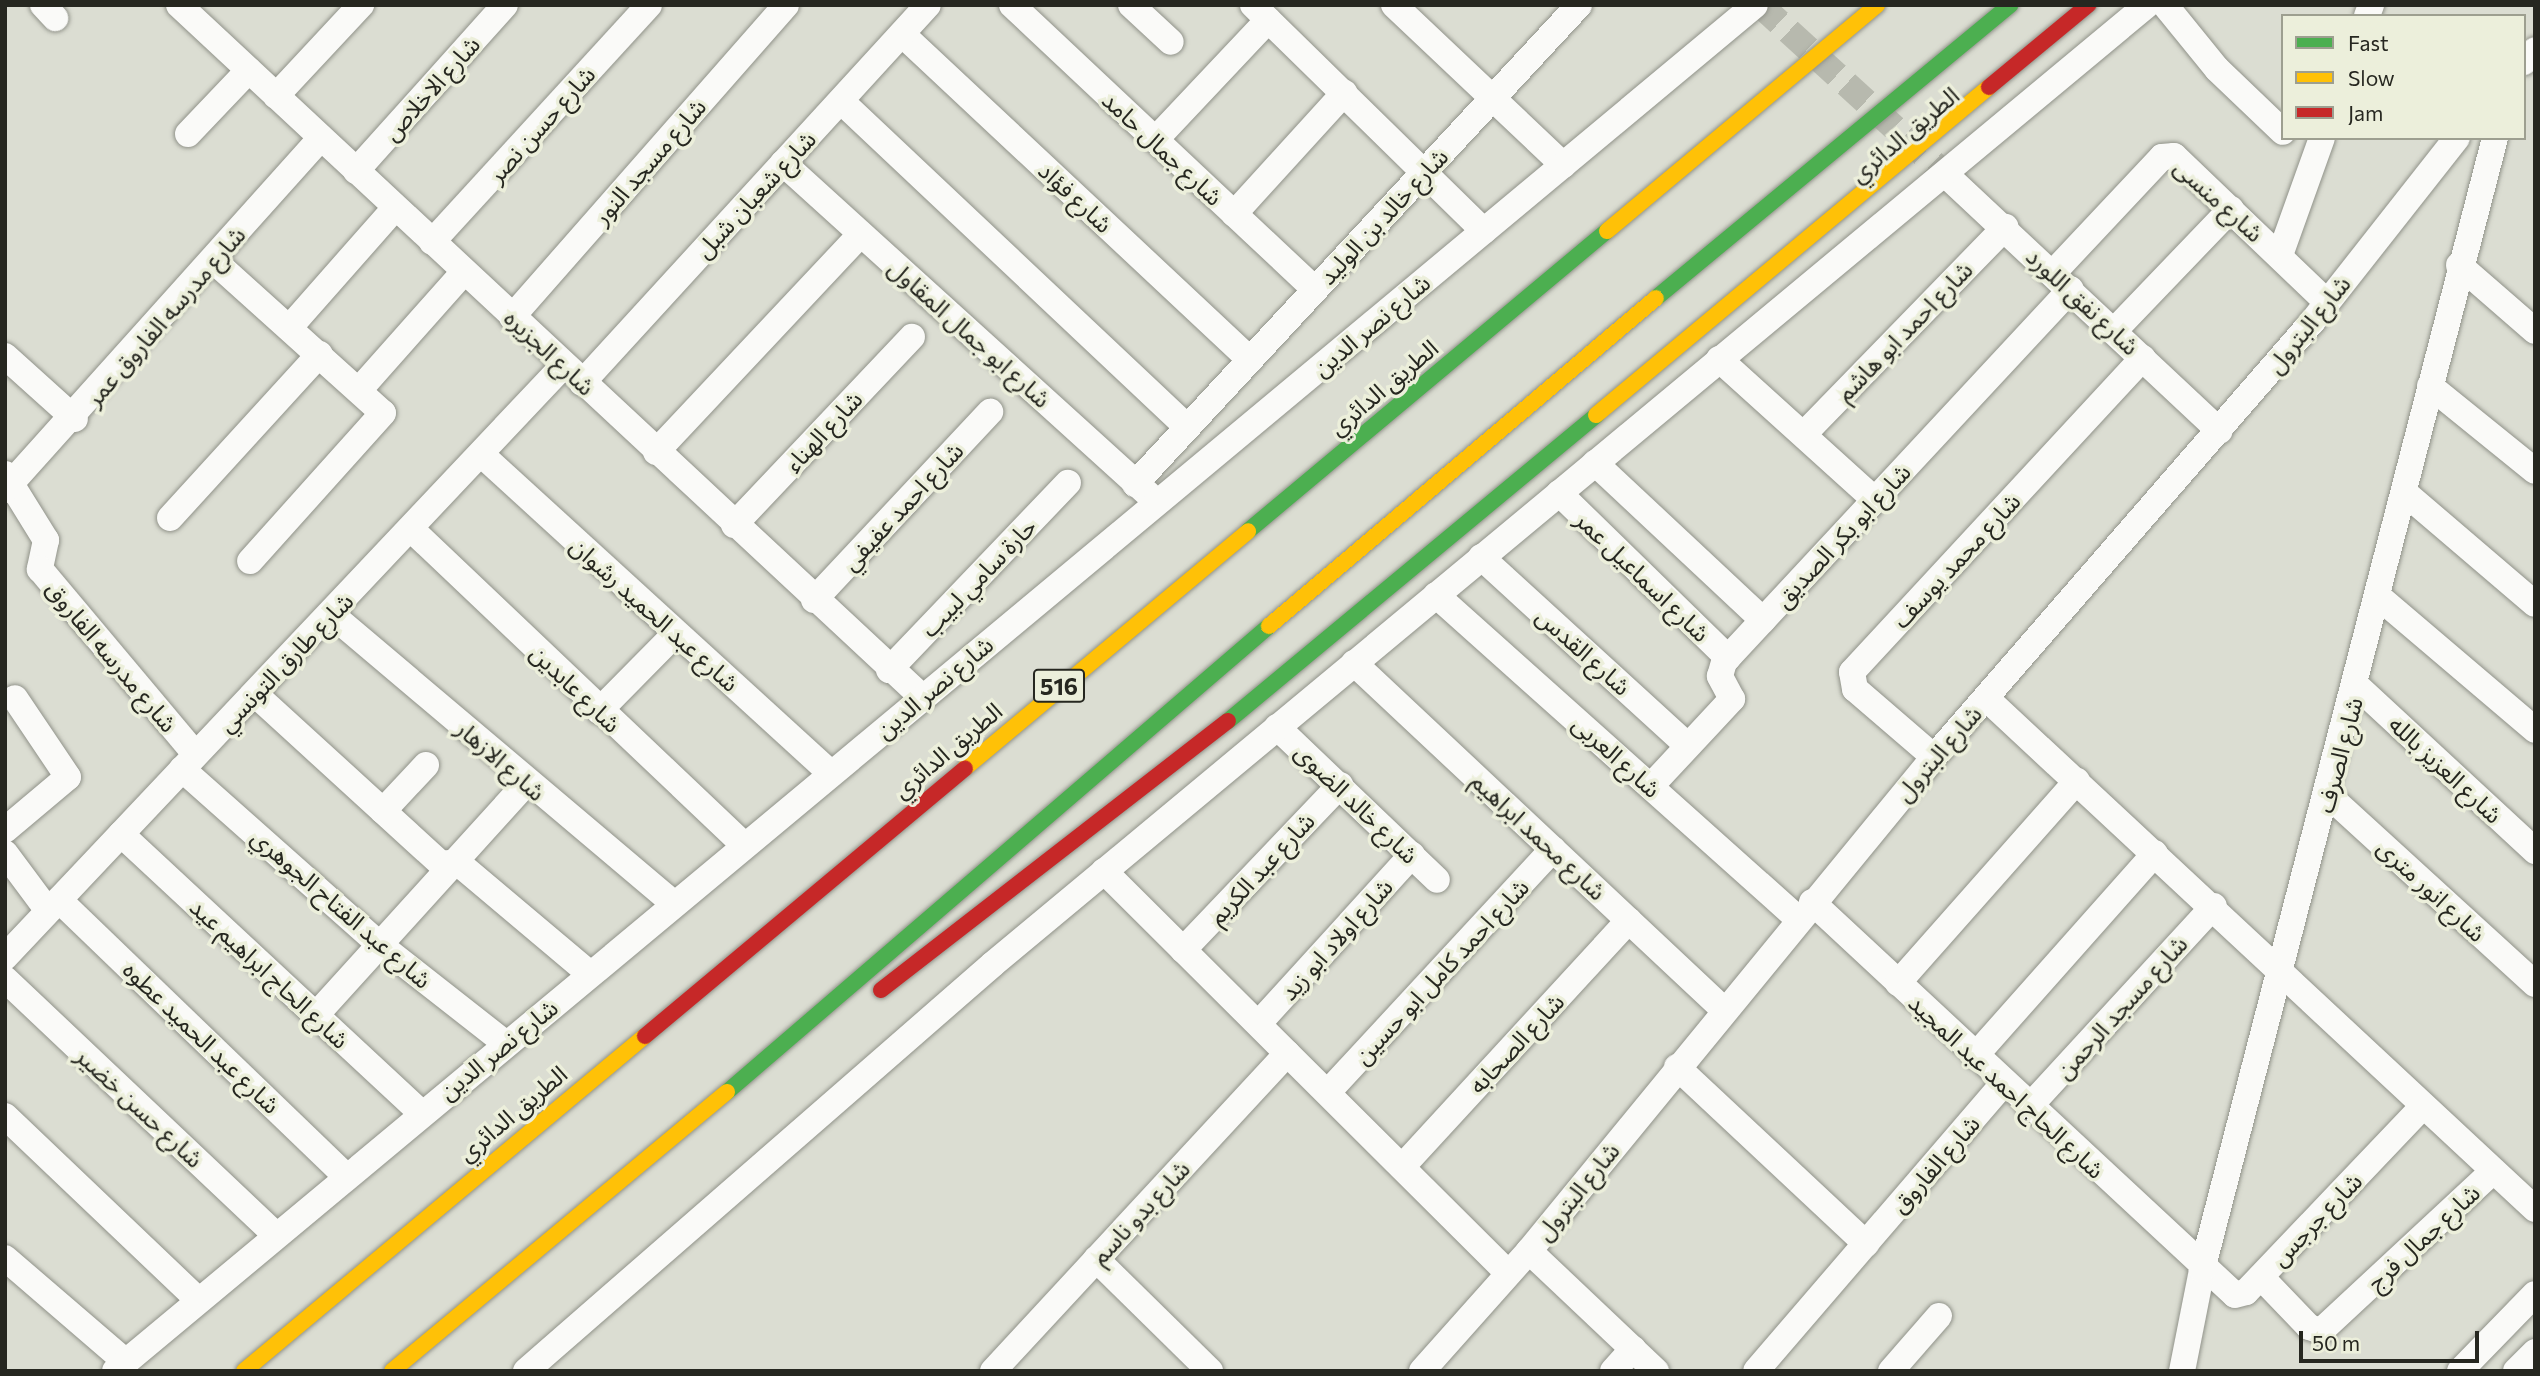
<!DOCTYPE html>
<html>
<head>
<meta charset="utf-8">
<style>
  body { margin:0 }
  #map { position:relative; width:2540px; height:1376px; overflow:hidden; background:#dbddd2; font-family:Commissioner,"Noto Sans Arabic",sans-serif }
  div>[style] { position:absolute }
  .street-tunnel>* { height:26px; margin-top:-13px; transform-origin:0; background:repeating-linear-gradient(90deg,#b7b9ae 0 26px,transparent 0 39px) }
  .roads { filter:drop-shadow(0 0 2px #909289) drop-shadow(0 0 2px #909289) }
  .street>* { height:26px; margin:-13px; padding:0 13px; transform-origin:13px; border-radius:13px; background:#fafaf8 }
  .fast>* { height:16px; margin:-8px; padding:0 8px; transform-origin:8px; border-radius:8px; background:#4caf50 }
  .slow>* { height:16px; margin:-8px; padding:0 8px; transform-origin:8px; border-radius:8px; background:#ffc107 }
  .jam>* { height:16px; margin:-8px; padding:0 8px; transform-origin:8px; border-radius:8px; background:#c62828 }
  span { translate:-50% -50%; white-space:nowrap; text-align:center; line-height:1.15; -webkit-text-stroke:7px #ecefdb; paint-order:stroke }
  .shield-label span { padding:2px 5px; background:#ecefdb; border:2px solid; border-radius:5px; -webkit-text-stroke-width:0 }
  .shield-label { font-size:23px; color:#262720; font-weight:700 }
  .street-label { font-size:24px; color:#262720 }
  .frame { position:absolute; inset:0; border:7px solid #262720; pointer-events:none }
  .legend { position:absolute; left:2281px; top:14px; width:245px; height:126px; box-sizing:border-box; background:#ecefdb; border:2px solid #9d9f90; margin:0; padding:9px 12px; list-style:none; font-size:21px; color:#262720 }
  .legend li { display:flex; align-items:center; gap:14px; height:35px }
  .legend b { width:35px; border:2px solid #9d9f90 }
  .scale { position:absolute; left:2299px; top:1331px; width:180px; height:32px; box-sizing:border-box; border:4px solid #262720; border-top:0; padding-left:9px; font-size:21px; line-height:24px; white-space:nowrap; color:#262720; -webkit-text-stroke:5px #ecefdb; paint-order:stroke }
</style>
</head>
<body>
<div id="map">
  <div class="street-tunnel">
    <div style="left:1760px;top:5px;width:251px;rotate:42.4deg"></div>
  </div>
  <div class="roads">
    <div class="street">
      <div style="left:43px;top:5px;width:18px;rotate:47deg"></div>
      <div style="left:179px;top:5px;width:1015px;rotate:42.96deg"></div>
      <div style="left:1012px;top:5px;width:416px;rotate:43.2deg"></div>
      <div style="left:1131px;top:5px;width:54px;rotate:42.8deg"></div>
      <div style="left:1253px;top:5px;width:323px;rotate:44.4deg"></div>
      <div style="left:1394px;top:5px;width:233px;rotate:43.4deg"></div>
      <div style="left:2165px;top:5px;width:82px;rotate:50.9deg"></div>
      <div style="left:2217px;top:69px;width:91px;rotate:43.7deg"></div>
      <div style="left:2367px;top:16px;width:12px;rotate:-70deg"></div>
      <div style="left:902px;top:34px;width:477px;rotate:43.1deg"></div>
      <div style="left:2524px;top:62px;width:16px;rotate:-47deg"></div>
      <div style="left:276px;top:96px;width:125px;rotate:-47deg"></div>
      <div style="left:841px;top:101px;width:475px;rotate:43.3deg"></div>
      <div style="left:188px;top:134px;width:88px;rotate:-46.4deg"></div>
      <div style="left:1155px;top:140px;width:165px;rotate:-46.7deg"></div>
      <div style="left:783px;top:163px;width:493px;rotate:42.2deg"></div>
      <div style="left:356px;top:171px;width:223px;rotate:-48.1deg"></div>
      <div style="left:1945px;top:174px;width:376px;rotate:43.1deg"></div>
      <div style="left:1234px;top:214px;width:164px;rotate:-47.7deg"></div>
      <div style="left:432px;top:242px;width:321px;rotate:-47.5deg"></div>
      <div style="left:2280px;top:255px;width:124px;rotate:-70.3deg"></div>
      <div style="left:214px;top:261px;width:227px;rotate:42deg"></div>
      <div style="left:383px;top:413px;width:199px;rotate:131.9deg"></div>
      <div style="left:2459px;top:265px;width:101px;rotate:41deg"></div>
      <div style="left:2053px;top:273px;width:159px;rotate:-46.8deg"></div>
      <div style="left:2162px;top:157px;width:12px;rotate:-5deg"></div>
      <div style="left:2174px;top:156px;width:211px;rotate:43.7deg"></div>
      <div style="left:512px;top:317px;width:415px;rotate:-48.7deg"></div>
      <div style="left:290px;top:327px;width:159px;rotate:-48.6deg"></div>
      <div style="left:2114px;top:331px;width:169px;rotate:-46.2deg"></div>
      <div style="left:5px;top:356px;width:94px;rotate:42deg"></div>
      <div style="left:1719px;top:359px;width:210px;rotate:42.1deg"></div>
      <div style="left:582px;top:383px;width:512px;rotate:-47.53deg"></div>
      <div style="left:2430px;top:386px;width:135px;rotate:39deg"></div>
      <div style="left:360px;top:389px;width:157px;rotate:-48.4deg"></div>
      <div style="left:1804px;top:434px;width:289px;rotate:-45.8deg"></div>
      <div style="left:656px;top:452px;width:299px;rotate:-46.8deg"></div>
      <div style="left:481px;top:454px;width:473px;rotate:42.4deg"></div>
      <div style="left:1595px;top:463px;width:230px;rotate:43.1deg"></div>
      <div style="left:5px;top:474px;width:78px;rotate:58.2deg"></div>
      <div style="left:46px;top:540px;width:30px;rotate:102deg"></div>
      <div style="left:40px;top:569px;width:241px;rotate:50deg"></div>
      <div style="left:1135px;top:484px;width:653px;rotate:-47.17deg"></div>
      <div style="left:5px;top:490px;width:473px;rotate:-48.1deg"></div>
      <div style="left:1559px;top:493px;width:236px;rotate:44.3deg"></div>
      <div style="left:2405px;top:493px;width:171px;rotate:40.5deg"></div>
      <div style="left:170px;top:518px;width:222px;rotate:-47.6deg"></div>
      <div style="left:734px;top:525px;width:259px;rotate:-46.6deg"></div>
      <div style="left:411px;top:529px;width:459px;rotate:43.5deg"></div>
      <div style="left:1481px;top:557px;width:279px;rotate:42.4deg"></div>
      <div style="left:1436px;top:595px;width:486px;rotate:41.8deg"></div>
      <div style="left:2380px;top:598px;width:204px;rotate:40.4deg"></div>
      <div style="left:814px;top:600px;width:258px;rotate:-46.9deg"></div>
      <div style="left:331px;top:614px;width:448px;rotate:40.2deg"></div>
      <div style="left:1354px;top:663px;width:506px;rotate:43.16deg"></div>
      <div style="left:889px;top:670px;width:259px;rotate:-46.3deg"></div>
      <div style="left:2357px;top:686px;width:243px;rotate:42.8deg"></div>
      <div style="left:256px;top:695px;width:251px;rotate:42.4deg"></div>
      <div style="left:441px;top:864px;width:16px;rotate:-7deg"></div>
      <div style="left:457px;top:862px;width:172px;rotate:40.1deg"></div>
      <div style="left:1986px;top:698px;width:750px;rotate:42.95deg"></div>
      <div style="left:599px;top:711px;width:108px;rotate:-45.4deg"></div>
      <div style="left:1277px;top:727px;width:221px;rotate:43.7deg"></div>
      <div style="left:1934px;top:757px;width:104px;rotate:-139.3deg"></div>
      <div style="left:1855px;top:689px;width:17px;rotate:-100deg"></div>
      <div style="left:1852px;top:672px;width:428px;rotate:-47.2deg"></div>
      <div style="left:182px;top:769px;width:265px;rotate:41.6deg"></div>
      <div style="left:380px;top:945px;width:159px;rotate:38.1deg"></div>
      <div style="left:1651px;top:786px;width:119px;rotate:-47deg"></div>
      <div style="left:1732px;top:699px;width:26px;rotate:-118deg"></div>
      <div style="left:1720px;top:676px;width:15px;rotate:-74deg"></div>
      <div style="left:1724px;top:662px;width:509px;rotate:-47.07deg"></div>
      <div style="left:2328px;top:795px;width:280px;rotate:42.4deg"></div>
      <div style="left:383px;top:811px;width:63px;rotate:-46.9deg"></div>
      <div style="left:5px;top:830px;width:82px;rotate:-40.1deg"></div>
      <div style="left:68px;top:777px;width:95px;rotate:-123.9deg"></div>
      <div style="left:121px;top:834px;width:408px;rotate:42.9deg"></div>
      <div style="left:5px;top:853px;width:72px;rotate:53.4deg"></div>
      <div style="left:1104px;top:871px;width:570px;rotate:44.86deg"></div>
      <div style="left:59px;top:900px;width:397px;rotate:43.9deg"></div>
      <div style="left:1812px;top:902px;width:577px;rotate:42.89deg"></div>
      <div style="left:2235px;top:1295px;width:11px;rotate:-15deg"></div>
      <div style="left:2246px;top:1292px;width:257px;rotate:-46.4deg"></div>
      <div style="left:1183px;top:950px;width:228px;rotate:-46.4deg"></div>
      <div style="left:5px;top:957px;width:813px;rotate:-46.65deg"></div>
      <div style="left:5px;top:979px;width:373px;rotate:43.4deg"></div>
      <div style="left:1898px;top:983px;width:270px;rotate:-48.5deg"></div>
      <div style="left:316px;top:1015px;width:313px;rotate:-47.8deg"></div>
      <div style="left:1260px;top:1022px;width:226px;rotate:-47.7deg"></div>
      <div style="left:1975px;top:1056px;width:271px;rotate:-48.4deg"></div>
      <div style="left:1677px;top:1067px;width:259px;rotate:43.1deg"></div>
      <div style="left:1328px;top:1092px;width:331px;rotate:-47.2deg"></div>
      <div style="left:2029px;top:1107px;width:273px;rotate:-47.4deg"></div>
      <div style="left:5px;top:1116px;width:267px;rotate:43.6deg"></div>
      <div style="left:1402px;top:1167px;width:335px;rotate:-47.4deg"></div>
      <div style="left:1529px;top:1251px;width:175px;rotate:43.4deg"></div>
      <div style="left:5px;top:1258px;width:160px;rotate:40.7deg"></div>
      <div style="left:1096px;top:1259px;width:160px;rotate:44.5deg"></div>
      <div style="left:2261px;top:1277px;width:69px;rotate:46.2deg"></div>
      <div style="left:2309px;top:1327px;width:13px;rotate:18deg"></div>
      <div style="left:2321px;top:1331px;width:235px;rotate:-42.9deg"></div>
      <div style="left:115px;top:1371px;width:2134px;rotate:-39.79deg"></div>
      <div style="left:526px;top:1371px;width:619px;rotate:-41.07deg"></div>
      <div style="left:993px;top:964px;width:1500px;rotate:-39.73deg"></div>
      <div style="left:993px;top:1371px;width:433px;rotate:-47.2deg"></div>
      <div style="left:1422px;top:1371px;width:161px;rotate:-48.3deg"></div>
      <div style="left:1529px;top:1251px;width:639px;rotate:-50.65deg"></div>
      <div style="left:1934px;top:757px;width:576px;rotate:-49.01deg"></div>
      <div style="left:2312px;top:322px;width:234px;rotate:-51.8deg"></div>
      <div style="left:1613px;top:1371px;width:30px;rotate:-48deg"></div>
      <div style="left:1756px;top:1371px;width:380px;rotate:-49.3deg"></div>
      <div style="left:1891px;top:1371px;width:73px;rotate:-48.9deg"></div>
      <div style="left:2182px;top:1371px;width:103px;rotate:-78.8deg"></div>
      <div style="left:2202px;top:1270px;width:1169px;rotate:-75.49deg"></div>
      <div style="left:2460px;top:1371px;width:107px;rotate:-45.8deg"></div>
      <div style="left:2516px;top:1371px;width:27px;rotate:-45deg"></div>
    </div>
    <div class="fast">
      <div style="left:1656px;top:298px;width:460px;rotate:-39.6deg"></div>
      <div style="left:1248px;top:531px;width:468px;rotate:-39.9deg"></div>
      <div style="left:1228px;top:721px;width:479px;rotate:-39.7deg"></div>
      <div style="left:727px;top:1092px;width:715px;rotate:-40.69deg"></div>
    </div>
    <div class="slow">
      <div style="left:1607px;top:231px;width:352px;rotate:-39.9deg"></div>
      <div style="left:1596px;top:415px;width:512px;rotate:-39.85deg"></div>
      <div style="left:1269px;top:626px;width:507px;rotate:-40.28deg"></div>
      <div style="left:965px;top:768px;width:369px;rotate:-39.9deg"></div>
      <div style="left:244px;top:1371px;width:523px;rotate:-39.88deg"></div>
      <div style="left:392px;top:1371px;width:436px;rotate:-39.8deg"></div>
    </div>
    <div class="jam">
      <div style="left:1989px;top:87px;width:129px;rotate:-39.6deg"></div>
      <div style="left:881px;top:990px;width:439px;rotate:-37.8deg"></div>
      <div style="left:645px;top:1036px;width:417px;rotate:-39.9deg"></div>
    </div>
  </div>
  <div class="shield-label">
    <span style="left:1059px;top:686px">516</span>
  </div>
  <div class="street-label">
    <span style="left:431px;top:88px;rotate:-48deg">شارع الاخلاص</span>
    <span style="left:541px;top:124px;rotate:-48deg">شارع حسن نصر</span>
    <span style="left:1904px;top:134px;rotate:-40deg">الطريق الدائري</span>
    <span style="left:1163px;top:148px;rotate:43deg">شارع جمال حامد</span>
    <span style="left:649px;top:161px;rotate:-49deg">شارع مسجد النور</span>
    <span style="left:755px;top:194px;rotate:-47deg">شارع شعبان شبل</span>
    <span style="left:1076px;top:197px;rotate:43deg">شارع فؤاد</span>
    <span style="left:2219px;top:200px;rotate:42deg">شارع منسى</span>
    <span style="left:1383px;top:216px;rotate:-47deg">شارع خالد بن الوليد</span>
    <span style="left:2083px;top:301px;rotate:43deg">شارع نفق اللورد</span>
    <span style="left:165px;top:316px;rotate:-49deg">شارع مدرسه الفاروق عمر</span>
    <span style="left:2308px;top:324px;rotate:-51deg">شارع البترول</span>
    <span style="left:1371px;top:325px;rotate:-40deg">شارع نصر الدين</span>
    <span style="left:1904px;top:331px;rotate:-46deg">شارع احمد ابو هاشم</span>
    <span style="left:970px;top:333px;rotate:42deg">شارع ابو جمال المقاول</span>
    <span style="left:550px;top:352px;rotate:43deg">شارع الجزيره</span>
    <span style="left:1383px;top:387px;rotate:-40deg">الطريق الدائري</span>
    <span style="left:823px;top:431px;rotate:-47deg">شارع الهناء</span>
    <span style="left:902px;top:506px;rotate:-47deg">شارع احمد عفيفي</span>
    <span style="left:1842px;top:535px;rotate:-47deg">شارع ابو بكر الصديق</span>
    <span style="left:1956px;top:560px;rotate:-47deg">شارع محمد يوسف</span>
    <span style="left:1643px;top:576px;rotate:44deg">شارع اسماعيل عمر</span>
    <span style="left:978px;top:577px;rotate:-46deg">حارة سامي لبيب</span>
    <span style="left:655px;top:614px;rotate:42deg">شارع عبد الحميد رشوان</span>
    <span style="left:1584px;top:651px;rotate:42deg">شارع القدس</span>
    <span style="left:112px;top:656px;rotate:50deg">شارع مدرسه الفاروق</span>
    <span style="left:285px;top:662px;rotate:-46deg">شارع طارق التونسي</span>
    <span style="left:934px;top:687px;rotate:-40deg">شارع نصر الدين</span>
    <span style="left:576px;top:688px;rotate:44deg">شارع عابدين</span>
    <span style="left:947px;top:750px;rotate:-40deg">الطريق الدائري</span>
    <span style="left:1938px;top:753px;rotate:-49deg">شارع البترول</span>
    <span style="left:2339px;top:755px;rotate:-75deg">شارع الصرف</span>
    <span style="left:1617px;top:756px;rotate:42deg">شارع العربى</span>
    <span style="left:501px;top:760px;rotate:41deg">شارع الازهار</span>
    <span style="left:2446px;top:769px;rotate:43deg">شارع العزيز بالله</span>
    <span style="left:1357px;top:803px;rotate:44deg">شارع خالد الضوى</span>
    <span style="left:1539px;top:836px;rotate:43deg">شارع محمد ابراهيم</span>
    <span style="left:1261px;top:868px;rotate:-47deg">شارع عبد الكريم</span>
    <span style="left:2432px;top:890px;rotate:43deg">شارع انور مترى</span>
    <span style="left:342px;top:908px;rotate:41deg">شارع عبد الفتاح الجوهري</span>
    <span style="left:1336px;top:939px;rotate:-48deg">شارع اولاد ابو زيد</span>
    <span style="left:1441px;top:971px;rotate:-47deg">شارع احمد كامل ابو حسين</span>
    <span style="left:270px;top:973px;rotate:43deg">شارع الحاج ابراهيم عيد</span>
    <span style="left:2121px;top:1007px;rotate:-48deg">شارع مسجد الرحمن</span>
    <span style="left:202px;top:1037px;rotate:44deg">شارع عبد الحميد عطوه</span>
    <span style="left:1516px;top:1043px;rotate:-47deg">شارع الصحابه</span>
    <span style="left:498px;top:1049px;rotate:-39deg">شارع نصر الدين</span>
    <span style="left:2007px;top:1086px;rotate:43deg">شارع الحاج احمد عبد المجيد</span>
    <span style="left:140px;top:1107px;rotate:43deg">شارع حسن خضير</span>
    <span style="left:512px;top:1113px;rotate:-40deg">الطريق الدائري</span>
    <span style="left:1935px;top:1164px;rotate:-49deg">شارع الفاروق</span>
    <span style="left:1577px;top:1191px;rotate:-51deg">شارع البترول</span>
    <span style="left:1140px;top:1212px;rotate:-47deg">شارع بدو ناسم</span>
    <span style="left:2316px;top:1219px;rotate:-46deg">شارع جرجس</span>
    <span style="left:2423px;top:1237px;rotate:-43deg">شارع جمال فرج</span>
  </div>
  <div class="frame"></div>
  <ul class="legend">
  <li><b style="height:9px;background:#4caf50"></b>Fast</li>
  <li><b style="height:9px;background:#ffc107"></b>Slow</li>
  <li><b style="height:9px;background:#c62828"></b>Jam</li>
  </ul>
  <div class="scale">50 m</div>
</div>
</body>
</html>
